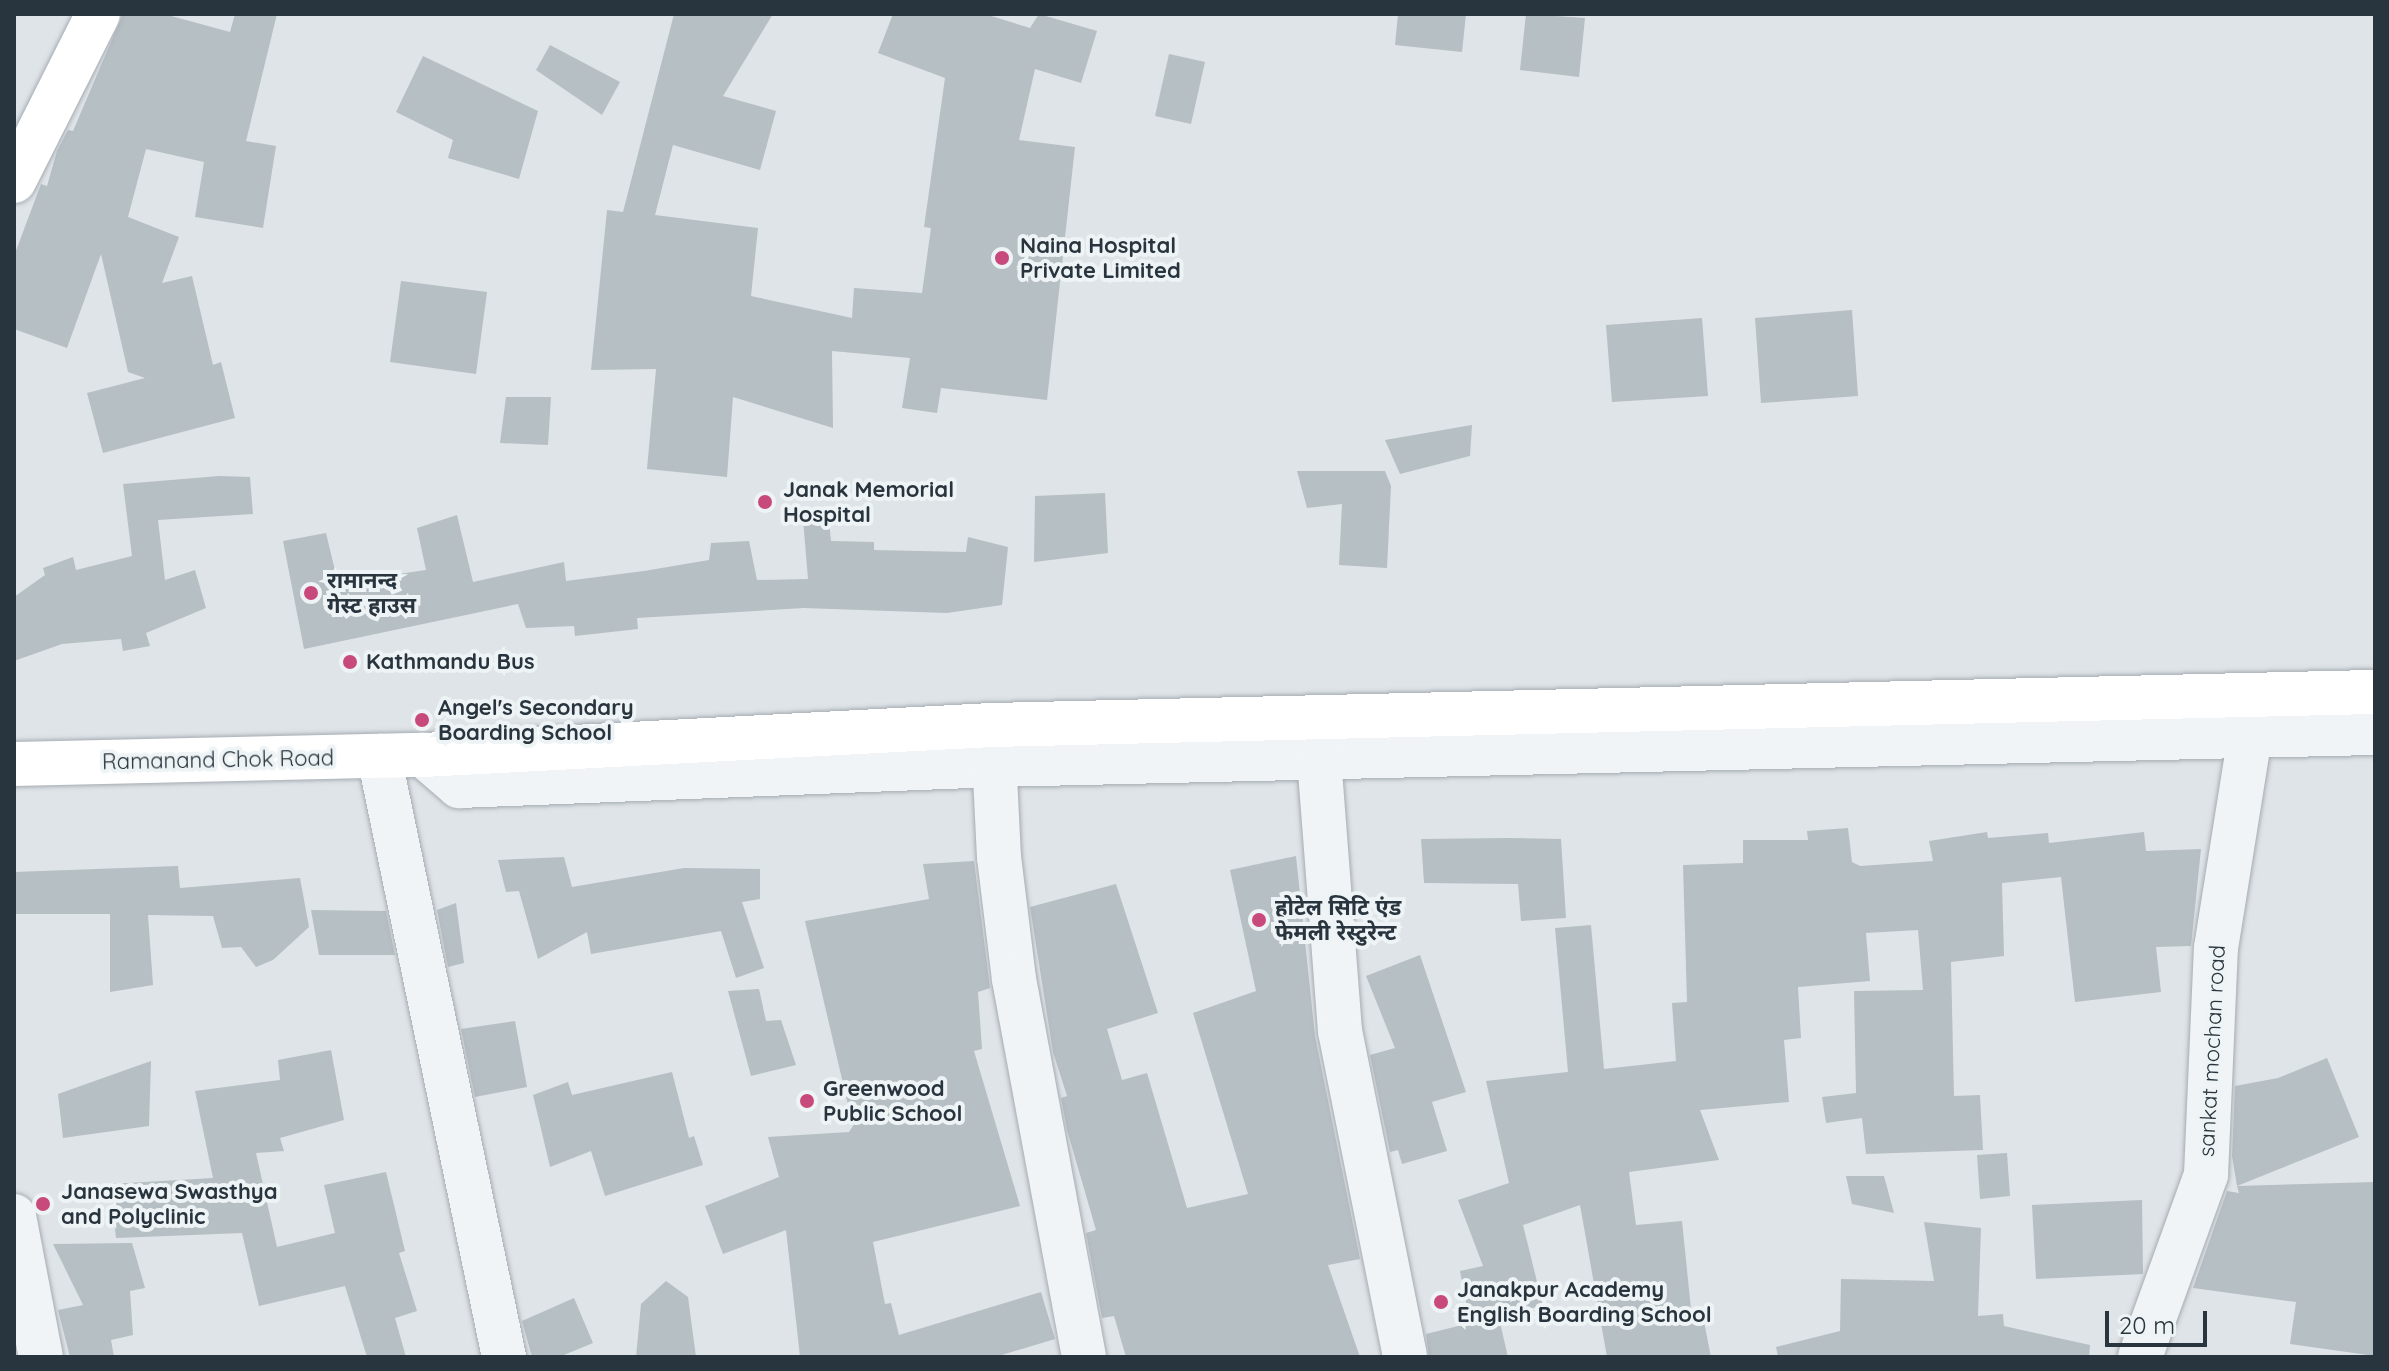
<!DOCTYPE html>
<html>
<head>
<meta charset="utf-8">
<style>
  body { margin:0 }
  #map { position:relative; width:2389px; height:1371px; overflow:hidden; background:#dfe4e8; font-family:Quicksand,"Noto Sans Devanagari",sans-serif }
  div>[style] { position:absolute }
  .building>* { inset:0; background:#b6bfc4 }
  .roads { filter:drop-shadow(0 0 2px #a5acb2) drop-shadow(0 0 2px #a5acb2) }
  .minor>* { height:44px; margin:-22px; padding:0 22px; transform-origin:22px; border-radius:22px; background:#f1f4f6 }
  .major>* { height:44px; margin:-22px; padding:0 22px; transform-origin:22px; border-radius:22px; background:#fff }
  .highway>* { height:44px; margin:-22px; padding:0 22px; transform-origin:22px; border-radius:22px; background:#fff }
  .dots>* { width:22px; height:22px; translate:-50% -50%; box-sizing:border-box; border:4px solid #eef3f5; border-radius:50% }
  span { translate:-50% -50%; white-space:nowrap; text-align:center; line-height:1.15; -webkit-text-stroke:8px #eef3f5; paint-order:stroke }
  .poi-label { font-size:22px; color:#29353e; font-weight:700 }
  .left { translate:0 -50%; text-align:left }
  .street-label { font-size:22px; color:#29353e }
  .frame { position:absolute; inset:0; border:16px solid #29353e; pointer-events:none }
  .scale { position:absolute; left:2105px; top:1311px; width:102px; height:36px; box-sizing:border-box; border:4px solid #29353e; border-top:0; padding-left:10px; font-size:24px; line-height:28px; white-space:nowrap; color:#29353e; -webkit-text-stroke:6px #eef3f5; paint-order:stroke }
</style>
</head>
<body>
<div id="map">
  <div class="building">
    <div style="clip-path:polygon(123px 14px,164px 14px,230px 32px,235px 14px,277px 14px,246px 141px,276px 146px,263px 228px,195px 217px,204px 162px,146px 149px,128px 217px,179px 237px,162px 283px,192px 276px,213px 365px,221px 362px,235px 418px,103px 453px,87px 393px,145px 378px,128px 372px,101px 254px,67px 348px,14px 329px,14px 256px,41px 184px,47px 186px,57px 151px,68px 130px,73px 131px)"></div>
    <div style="clip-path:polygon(674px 14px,773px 14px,723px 96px,776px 111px,760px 170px,673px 145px,655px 215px,758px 228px,751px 296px,852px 318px,854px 288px,922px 293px,931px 228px,924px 227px,945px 78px,878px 53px,893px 14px,985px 14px,1030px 28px,1039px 14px,1097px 31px,1081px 83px,1035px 69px,1019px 140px,1075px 147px,1047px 400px,941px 388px,937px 413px,902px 408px,910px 358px,832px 351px,833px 428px,733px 397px,727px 477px,647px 469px,656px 369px,591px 370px,607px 210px,623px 212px)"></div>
    <div style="clip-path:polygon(1398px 14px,1466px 14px,1462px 52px,1395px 45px)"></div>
    <div style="clip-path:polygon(1526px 14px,1585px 18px,1579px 77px,1520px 70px)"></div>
    <div style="clip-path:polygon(550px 45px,620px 82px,602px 115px,536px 70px)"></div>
    <div style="clip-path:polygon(1169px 54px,1205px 62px,1191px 124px,1155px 116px)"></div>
    <div style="clip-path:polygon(423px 56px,538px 111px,519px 179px,448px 158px,453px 140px,396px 112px)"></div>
    <div style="clip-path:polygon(401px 281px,487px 292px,476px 374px,390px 362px)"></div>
    <div style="clip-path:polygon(1852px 310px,1858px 396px,1761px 403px,1755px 318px)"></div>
    <div style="clip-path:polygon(1702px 318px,1708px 396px,1612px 402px,1606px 325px)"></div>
    <div style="clip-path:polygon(506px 397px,551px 397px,548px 445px,500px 443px)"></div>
    <div style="clip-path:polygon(1472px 425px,1470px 456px,1400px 474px,1385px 440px)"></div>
    <div style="clip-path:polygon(1297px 471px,1385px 471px,1391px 486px,1387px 568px,1339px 565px,1342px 504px,1307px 508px)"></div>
    <div style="clip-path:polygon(219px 476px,250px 477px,253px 514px,158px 520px,165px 580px,195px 570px,206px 608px,146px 633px,150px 646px,123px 651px,121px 639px,62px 644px,14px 661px,14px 597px,45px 575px,43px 568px,73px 557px,76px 570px,132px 556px,123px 484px)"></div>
    <div style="clip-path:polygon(1105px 493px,1108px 553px,1034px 562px,1035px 496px)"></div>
    <div style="clip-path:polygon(457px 515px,473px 582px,564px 562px,566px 581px,644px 571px,709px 560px,711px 543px,749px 541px,757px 580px,808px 579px,803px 519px,829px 519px,831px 541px,874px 542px,874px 550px,966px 552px,968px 537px,1008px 547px,1002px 605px,947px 613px,804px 608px,637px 618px,638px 629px,575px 636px,574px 626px,526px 628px,518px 604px,304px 649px,283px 541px,326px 533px,338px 583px,426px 570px,417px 528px)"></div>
    <div style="clip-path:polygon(1848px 828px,1852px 862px,1860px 866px,1933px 861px,1929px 841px,1987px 832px,1988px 838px,2048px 833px,2049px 843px,2144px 832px,2146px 851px,2201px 849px,2191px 946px,2156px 947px,2161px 992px,2075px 1002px,2061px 877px,2002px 883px,2004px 956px,1951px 962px,1954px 1096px,1980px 1095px,1983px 1150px,1866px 1154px,1862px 1118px,1826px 1123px,1822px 1097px,1856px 1093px,1854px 991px,1923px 990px,1918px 930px,1866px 933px,1870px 981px,1798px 987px,1801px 1038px,1784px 1040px,1789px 1102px,1700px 1110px,1719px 1160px,1629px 1172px,1636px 1225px,1682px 1221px,1692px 1319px,1703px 1317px,1711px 1357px,1607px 1357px,1580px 1205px,1523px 1225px,1543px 1306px,1498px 1314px,1508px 1357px,1429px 1357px,1426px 1334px,1470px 1323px,1460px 1271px,1483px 1266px,1458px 1200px,1509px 1183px,1486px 1081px,1568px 1072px,1555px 928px,1591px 925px,1604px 1069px,1676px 1061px,1672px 1003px,1687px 1002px,1683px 865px,1743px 863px,1743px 840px,1808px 840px,1807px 831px)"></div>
    <div style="clip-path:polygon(1508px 838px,1561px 839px,1566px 918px,1521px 921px,1518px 884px,1424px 883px,1421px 839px)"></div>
    <div style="clip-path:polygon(1296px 856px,1315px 1036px,1360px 1259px,1328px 1265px,1360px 1357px,1126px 1357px,1114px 1316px,1102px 1318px,1086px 1233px,1096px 1230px,1067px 1130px,1061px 1098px,1067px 1096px,1053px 1052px,1030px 907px,1116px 884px,1158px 1013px,1107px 1029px,1122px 1080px,1147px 1073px,1187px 1208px,1248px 1194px,1193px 1013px,1256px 991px,1230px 870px)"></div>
    <div style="clip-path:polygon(564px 857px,572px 887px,684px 868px,760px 869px,760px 899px,742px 902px,764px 968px,736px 978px,721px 931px,591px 954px,587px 932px,538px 959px,519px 891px,506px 892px,498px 860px)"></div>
    <div style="clip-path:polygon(974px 861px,990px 988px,978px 992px,982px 1049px,974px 1051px,1020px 1206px,873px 1242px,885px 1304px,891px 1303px,899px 1335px,1041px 1292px,1055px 1339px,995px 1357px,800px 1357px,786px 1230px,723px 1254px,705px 1206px,779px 1177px,768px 1137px,849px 1132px,853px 1126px,805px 921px,929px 899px,923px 864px)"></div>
    <div style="clip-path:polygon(178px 866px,180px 888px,300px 878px,309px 927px,273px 960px,256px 967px,241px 947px,222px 948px,213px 916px,148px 915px,153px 985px,110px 992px,110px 914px,14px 914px,14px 872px)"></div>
    <div style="clip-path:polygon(456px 903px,464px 963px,448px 967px,437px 910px)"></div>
    <div style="clip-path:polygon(311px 910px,386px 911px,395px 955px,319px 955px)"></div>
    <div style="clip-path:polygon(1420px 955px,1466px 1092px,1432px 1102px,1447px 1151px,1402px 1164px,1398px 1150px,1390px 1152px,1370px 1055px,1395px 1048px,1366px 976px)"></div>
    <div style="clip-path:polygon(759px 989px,766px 1021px,781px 1020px,796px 1065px,751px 1076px,728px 991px)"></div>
    <div style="clip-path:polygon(515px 1021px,527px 1087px,475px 1097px,461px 1029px)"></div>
    <div style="clip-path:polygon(331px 1050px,344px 1120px,280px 1138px,284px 1151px,256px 1153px,277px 1247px,335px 1233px,324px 1185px,386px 1172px,405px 1251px,399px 1253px,417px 1311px,395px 1318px,406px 1357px,367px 1357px,345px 1286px,259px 1306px,242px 1233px,116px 1238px,110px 1184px,213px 1178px,195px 1091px,280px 1080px,278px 1060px)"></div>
    <div style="clip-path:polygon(2327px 1058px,2359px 1137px,2237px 1186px,2232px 1156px,2235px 1086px,2278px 1078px)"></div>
    <div style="clip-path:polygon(151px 1061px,149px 1126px,63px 1138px,58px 1094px)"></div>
    <div style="clip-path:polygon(672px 1072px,689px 1138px,694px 1136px,703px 1165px,605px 1196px,591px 1151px,550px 1167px,533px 1095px,568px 1082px,572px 1095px)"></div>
    <div style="clip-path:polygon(2007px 1153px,2010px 1196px,1980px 1199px,1977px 1155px)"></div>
    <div style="clip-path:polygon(1846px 1176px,1884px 1176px,1894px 1213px,1852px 1204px)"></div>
    <div style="clip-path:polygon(2375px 1182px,2375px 1356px,2290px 1344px,2296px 1302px,2193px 1288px,2227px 1191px,2239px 1193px,2237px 1186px)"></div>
    <div style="clip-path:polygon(2142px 1200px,2143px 1274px,2036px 1279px,2032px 1205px)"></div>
    <div style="clip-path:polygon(1924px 1222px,1981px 1228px,1978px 1316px,2003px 1314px,2004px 1326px,2090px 1345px,2089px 1357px,1778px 1357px,1776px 1347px,1840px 1331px,1841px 1279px,1934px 1281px)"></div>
    <div style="clip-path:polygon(132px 1243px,145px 1288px,130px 1291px,133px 1335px,111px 1340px,114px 1357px,70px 1357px,58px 1310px,83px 1305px,53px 1244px)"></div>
    <div style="clip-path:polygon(666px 1281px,688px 1297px,696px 1357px,636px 1357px,641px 1304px)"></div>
    <div style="clip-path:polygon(574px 1298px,593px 1343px,559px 1357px,532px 1357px,522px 1321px)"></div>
  </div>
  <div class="roads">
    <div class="minor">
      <div style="left:993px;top:735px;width:122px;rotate:87.2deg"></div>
      <div style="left:999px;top:857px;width:123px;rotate:83deg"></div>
      <div style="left:1014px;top:979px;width:384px;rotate:79.5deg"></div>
      <div style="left:423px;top:755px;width:48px;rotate:40.7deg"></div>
      <div style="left:459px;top:786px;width:536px;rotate:-2.24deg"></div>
      <div style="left:995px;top:765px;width:1380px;rotate:-1.33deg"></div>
      <div style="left:379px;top:756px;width:614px;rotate:78.25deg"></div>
      <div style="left:1319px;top:758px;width:274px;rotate:85.6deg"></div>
      <div style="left:1340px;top:1031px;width:332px;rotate:78.7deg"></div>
      <div style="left:14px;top:1216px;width:144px;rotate:79.2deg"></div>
      <div style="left:2140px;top:1357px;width:194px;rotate:-70.1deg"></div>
      <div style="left:2206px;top:1175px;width:227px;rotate:-87.5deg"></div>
      <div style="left:2216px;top:948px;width:215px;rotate:-80.9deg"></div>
    </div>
    <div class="major">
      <div style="left:14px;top:181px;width:187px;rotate:-63.3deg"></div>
    </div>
    <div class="highway">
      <div style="left:14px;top:764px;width:409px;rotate:-1.3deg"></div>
      <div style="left:423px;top:755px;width:570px;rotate:-3.02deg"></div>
      <div style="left:992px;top:725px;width:1383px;rotate:-1.37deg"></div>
    </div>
  </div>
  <div class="dots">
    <div style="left:1002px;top:258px;background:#c8497b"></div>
    <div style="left:765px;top:502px;background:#c8497b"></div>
    <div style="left:311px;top:593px;background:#c8497b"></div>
    <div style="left:350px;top:662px;background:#c8497b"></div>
    <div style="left:422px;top:720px;background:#c8497b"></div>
    <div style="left:1259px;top:920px;background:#c8497b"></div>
    <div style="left:807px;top:1101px;background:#c8497b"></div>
    <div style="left:43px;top:1204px;background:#c8497b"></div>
    <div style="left:1441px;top:1302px;background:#c8497b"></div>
  </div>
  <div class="poi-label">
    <span class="left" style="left:1020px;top:258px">Naina Hospital<br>Private Limited</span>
    <span class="left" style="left:783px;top:502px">Janak Memorial<br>Hospital</span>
    <span class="left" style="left:327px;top:593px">रामानन्द<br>गेस्ट हाउस</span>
    <span class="left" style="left:366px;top:662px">Kathmandu Bus</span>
    <span class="left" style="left:438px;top:720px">Angel's Secondary<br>Boarding School</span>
    <span class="left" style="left:1275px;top:920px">होटेल सिटि एंड<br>फेमली रेस्टुरेन्ट</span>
    <span class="left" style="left:823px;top:1101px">Greenwood<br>Public School</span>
    <span class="left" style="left:61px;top:1204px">Janasewa Swasthya<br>and Polyclinic</span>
    <span class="left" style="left:1457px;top:1302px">Janakpur Academy<br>English Boarding School</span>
  </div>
  <div class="street-label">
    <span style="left:218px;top:760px;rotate:-1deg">Ramanand Chok Road</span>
    <span style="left:2212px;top:1051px;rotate:-87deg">sankat mochan road</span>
  </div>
  <div class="frame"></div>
  <div class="scale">20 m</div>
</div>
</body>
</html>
